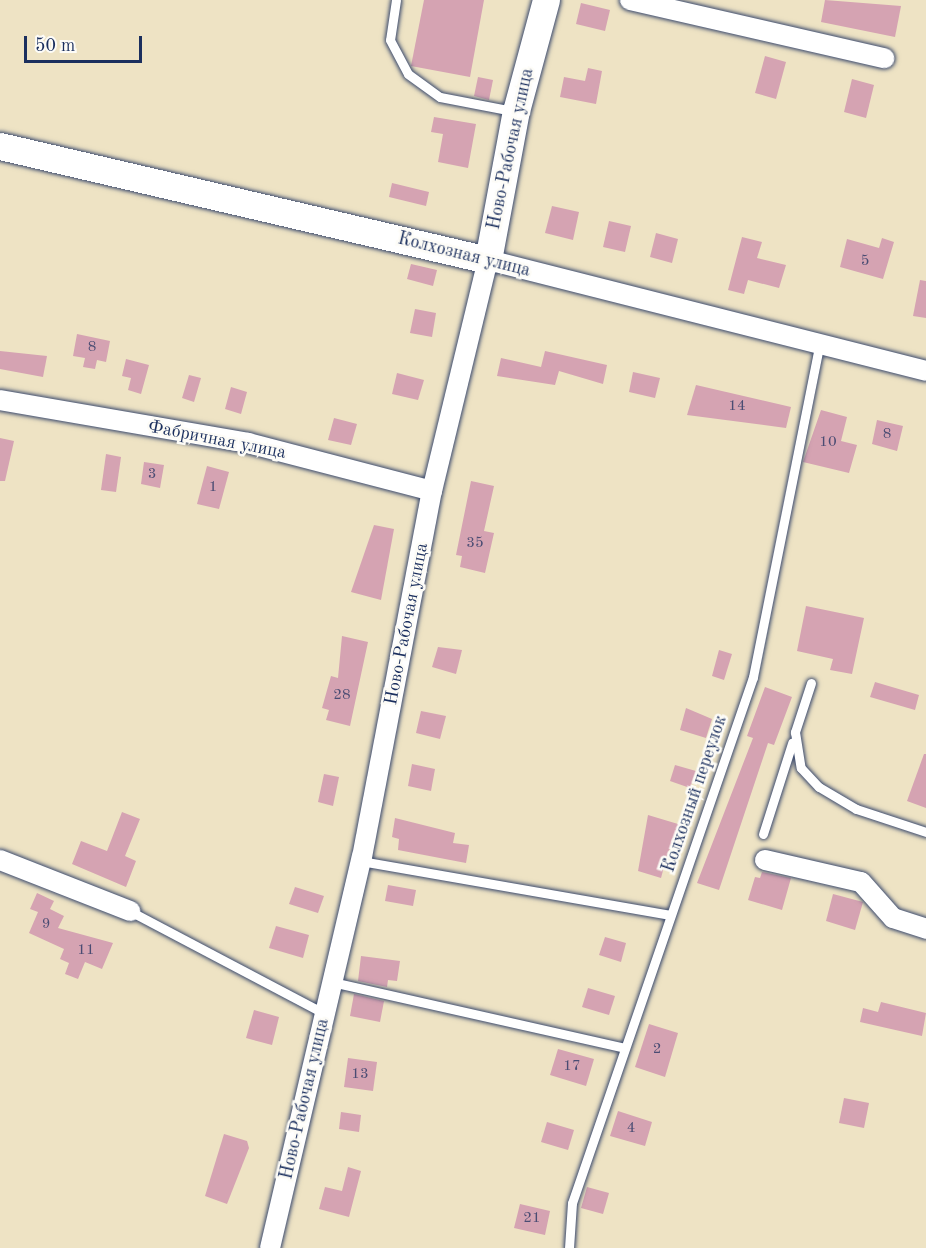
<!DOCTYPE html>
<html>
<head>
<meta charset="utf-8">
<style>
  body { margin:0 }
  #map { position:relative; width:926px; height:1248px; overflow:hidden; background:#eee3c4; font-family:"Old Standard TT",serif }
  div>[style] { position:absolute }
  .building>* { inset:0; background:#d5a3b2 }
  .roads { filter:drop-shadow(0 0 2px #3b4a6d) drop-shadow(0 0 2px #3b4a6d) }
  .lane>* { height:9px; margin:-4.5px; padding:0 4.5px; transform-origin:4.5px; border-radius:4.5px; background:#fff }
  .street>* { height:20px; margin:-10px; padding:0 10px; transform-origin:10px; border-radius:10px; background:#fff }
  .secondary>* { height:27px; margin:-13.5px; padding:0 13.5px; transform-origin:13.5px; border-radius:13.5px; background:#fff }
  span { translate:-50% -50%; white-space:nowrap; text-align:center; line-height:1.15; -webkit-text-stroke:5px #fdfcf7; paint-order:stroke }
  .number-label { font-size:15px; color:#4a4c73 }
  .number-label span { -webkit-text-stroke-width:0 }
  .street-label { font-size:18px; color:#1b2f5e }
  .scale { position:absolute; left:24px; top:36px; width:118px; height:27px; box-sizing:border-box; border:3px solid #1b2f5e; border-top:0; padding-left:8px; font-size:18px; line-height:21px; white-space:nowrap; color:#1b2f5e; -webkit-text-stroke:4px #fdfcf7; paint-order:stroke }
</style>
</head>
<body>
<div id="map">
  <div class="building">
    <div style="clip-path:polygon(424px 0,484px 0,470px 77px,411px 66px)"></div>
    <div style="clip-path:polygon(825px 0,901px 6px,895px 37px,821px 22px)"></div>
    <div style="clip-path:polygon(581px 3px,610px 10px,605px 31px,576px 24px)"></div>
    <div style="clip-path:polygon(765px 56px,786px 62px,776px 99px,755px 93px)"></div>
    <div style="clip-path:polygon(588px 68px,602px 71px,596px 104px,560px 97px,564px 77px,585px 81px)"></div>
    <div style="clip-path:polygon(478px 77px,493px 80px,489px 100px,474px 96px)"></div>
    <div style="clip-path:polygon(852px 79px,874px 85px,866px 118px,844px 112px)"></div>
    <div style="clip-path:polygon(434px 117px,476px 124px,468px 168px,438px 162px,443px 134px,431px 132px)"></div>
    <div style="clip-path:polygon(392px 183px,429px 192px,426px 206px,389px 197px)"></div>
    <div style="clip-path:polygon(552px 206px,579px 212px,573px 240px,545px 233px)"></div>
    <div style="clip-path:polygon(609px 221px,631px 226px,625px 252px,603px 247px)"></div>
    <div style="clip-path:polygon(656px 233px,678px 239px,672px 263px,650px 257px)"></div>
    <div style="clip-path:polygon(742px 237px,762px 242px,757px 258px,786px 265px,779px 288px,748px 280px,744px 294px,728px 290px)"></div>
    <div style="clip-path:polygon(882px 238px,894px 242px,883px 279px,840px 267px,847px 239px,879px 248px)"></div>
    <div style="clip-path:polygon(411px 264px,437px 270px,433px 286px,407px 279px)"></div>
    <div style="clip-path:polygon(920px 280px,926px 281px,926px 318px,913px 316px)"></div>
    <div style="clip-path:polygon(415px 309px,436px 313px,432px 337px,410px 333px)"></div>
    <div style="clip-path:polygon(77px 334px,110px 341px,106px 362px,97px 360px,95px 369px,83px 367px,85px 358px,73px 356px)"></div>
    <div style="clip-path:polygon(0 351px,47px 356px,43px 377px,0 369px)"></div>
    <div style="clip-path:polygon(545px 351px,607px 365px,603px 384px,559px 371px,555px 385px,497px 376px,501px 358px,541px 367px)"></div>
    <div style="clip-path:polygon(126px 359px,149px 365px,141px 394px,128px 390px,131px 378px,122px 376px)"></div>
    <div style="clip-path:polygon(633px 372px,660px 378px,655px 398px,629px 392px)"></div>
    <div style="clip-path:polygon(397px 373px,424px 380px,418px 400px,392px 394px)"></div>
    <div style="clip-path:polygon(189px 375px,201px 378px,194px 402px,182px 398px)"></div>
    <div style="clip-path:polygon(696px 385px,791px 407px,786px 428px,687px 415px)"></div>
    <div style="clip-path:polygon(231px 387px,247px 392px,241px 414px,225px 409px)"></div>
    <div style="clip-path:polygon(821px 410px,847px 417px,841px 441px,857px 445px,849px 473px,803px 462px)"></div>
    <div style="clip-path:polygon(334px 418px,357px 424px,351px 445px,328px 440px)"></div>
    <div style="clip-path:polygon(877px 420px,903px 426px,897px 451px,872px 444px)"></div>
    <div style="clip-path:polygon(0 438px,14px 441px,5px 481px,0 481px)"></div>
    <div style="clip-path:polygon(106px 454px,121px 457px,116px 492px,101px 490px)"></div>
    <div style="clip-path:polygon(144px 462px,164px 465px,160px 488px,141px 484px)"></div>
    <div style="clip-path:polygon(207px 466px,229px 472px,219px 509px,197px 504px)"></div>
    <div style="clip-path:polygon(471px 481px,494px 486px,484px 531px,494px 533px,485px 573px,460px 567px,462px 556px,456px 555px)"></div>
    <div style="clip-path:polygon(374px 525px,394px 529px,381px 600px,351px 592px)"></div>
    <div style="clip-path:polygon(806px 606px,864px 618px,852px 674px,830px 670px,833px 659px,797px 651px)"></div>
    <div style="clip-path:polygon(342px 636px,368px 642px,350px 726px,326px 720px,329px 710px,322px 708px,331px 676px,338px 678px)"></div>
    <div style="clip-path:polygon(438px 647px,462px 650px,456px 674px,432px 667px)"></div>
    <div style="clip-path:polygon(719px 650px,732px 654px,724px 680px,712px 676px)"></div>
    <div style="clip-path:polygon(875px 682px,919px 695px,915px 710px,870px 697px)"></div>
    <div style="clip-path:polygon(765px 687px,792px 697px,774px 745px,768px 743px,719px 890px,697px 883px,753px 738px,747px 736px)"></div>
    <div style="clip-path:polygon(686px 708px,712px 719px,706px 738px,680px 730px)"></div>
    <div style="clip-path:polygon(421px 711px,446px 716px,440px 739px,416px 733px)"></div>
    <div style="clip-path:polygon(924px 754px,926px 754px,926px 808px,907px 801px)"></div>
    <div style="clip-path:polygon(412px 764px,435px 769px,431px 791px,408px 786px)"></div>
    <div style="clip-path:polygon(675px 765px,696px 771px,690px 788px,670px 781px)"></div>
    <div style="clip-path:polygon(324px 774px,339px 777px,333px 806px,318px 802px)"></div>
    <div style="clip-path:polygon(122px 812px,140px 819px,125px 856px,136px 861px,126px 887px,72px 864px,81px 841px,107px 851px)"></div>
    <div style="clip-path:polygon(648px 815px,688px 827px,683px 844px,674px 842px,668px 852px,661px 878px,638px 871px)"></div>
    <div style="clip-path:polygon(395px 818px,455px 833px,453px 843px,469px 845px,466px 863px,398px 850px,399px 839px,392px 837px)"></div>
    <div style="clip-path:polygon(762px 872px,791px 878px,782px 910px,748px 900px,755px 877px,760px 878px)"></div>
    <div style="clip-path:polygon(388px 885px,416px 890px,413px 906px,385px 901px)"></div>
    <div style="clip-path:polygon(295px 887px,324px 896px,318px 913px,289px 904px)"></div>
    <div style="clip-path:polygon(37px 893px,54px 901px,50px 909px,64px 916px,58px 928px,113px 943px,102px 969px,85px 962px,78px 979px,65px 974px,69px 963px,60px 959px,64px 949px,29px 933px,38px 912px,30px 909px)"></div>
    <div style="clip-path:polygon(833px 894px,863px 902px,855px 930px,826px 921px)"></div>
    <div style="clip-path:polygon(276px 926px,309px 935px,303px 958px,269px 948px)"></div>
    <div style="clip-path:polygon(605px 937px,626px 943px,621px 962px,599px 955px)"></div>
    <div style="clip-path:polygon(361px 956px,400px 961px,397px 981px,388px 980px,387px 987px,358px 981px)"></div>
    <div style="clip-path:polygon(588px 988px,615px 996px,609px 1015px,582px 1007px)"></div>
    <div style="clip-path:polygon(354px 994px,384px 1001px,380px 1022px,350px 1016px)"></div>
    <div style="clip-path:polygon(881px 1002px,926px 1013px,922px 1036px,860px 1022px,863px 1008px,878px 1012px)"></div>
    <div style="clip-path:polygon(254px 1010px,279px 1017px,272px 1045px,246px 1038px)"></div>
    <div style="clip-path:polygon(649px 1024px,678px 1033px,665px 1077px,635px 1067px)"></div>
    <div style="clip-path:polygon(558px 1049px,594px 1059px,586px 1086px,550px 1075px)"></div>
    <div style="clip-path:polygon(348px 1058px,377px 1062px,373px 1091px,344px 1087px)"></div>
    <div style="clip-path:polygon(844px 1098px,869px 1103px,864px 1128px,839px 1123px)"></div>
    <div style="clip-path:polygon(618px 1111px,652px 1122px,645px 1146px,610px 1136px)"></div>
    <div style="clip-path:polygon(341px 1112px,361px 1115px,359px 1132px,339px 1129px)"></div>
    <div style="clip-path:polygon(547px 1122px,574px 1130px,568px 1150px,541px 1142px)"></div>
    <div style="clip-path:polygon(224px 1134px,247px 1141px,249px 1148px,227px 1204px,205px 1196px)"></div>
    <div style="clip-path:polygon(348px 1167px,361px 1171px,349px 1217px,319px 1209px,325px 1187px,342px 1191px)"></div>
    <div style="clip-path:polygon(587px 1187px,609px 1193px,603px 1214px,581px 1208px)"></div>
    <div style="clip-path:polygon(520px 1204px,550px 1211px,545px 1235px,514px 1228px)"></div>
  </div>
  <div class="roads">
    <div class="lane">
      <div style="left:396px;top:0;width:40px;rotate:98.5deg"></div>
      <div style="left:390px;top:40px;width:38px;rotate:62deg"></div>
      <div style="left:408px;top:74px;width:39px;rotate:36deg"></div>
      <div style="left:440px;top:97px;width:74px;rotate:10.9deg"></div>
      <div style="left:811px;top:683px;width:52px;rotate:108.1deg"></div>
      <div style="left:795px;top:732px;width:36px;rotate:81deg"></div>
      <div style="left:801px;top:768px;width:26px;rotate:47deg"></div>
      <div style="left:819px;top:787px;width:43px;rotate:30.7deg"></div>
      <div style="left:856px;top:809px;width:74px;rotate:18.2deg"></div>
      <div style="left:763px;top:834px;width:96px;rotate:-72.3deg"></div>
      <div style="left:361px;top:861px;width:314px;rotate:9.9deg"></div>
      <div style="left:130px;top:911px;width:221px;rotate:27.8deg"></div>
      <div style="left:332px;top:982px;width:299px;rotate:12.7deg"></div>
      <div style="left:569px;top:1248px;width:45px;rotate:-86.2deg"></div>
      <div style="left:572px;top:1203px;width:556px;rotate:-71.01deg"></div>
      <div style="left:753px;top:677px;width:341px;rotate:-78.7deg"></div>
    </div>
    <div class="street">
      <div style="left:630px;top:0;width:261px;rotate:12.9deg"></div>
      <div style="left:0;top:400px;width:252px;rotate:9.8deg"></div>
      <div style="left:248px;top:443px;width:190px;rotate:14.6deg"></div>
      <div style="left:0;top:860px;width:140px;rotate:21.4deg"></div>
      <div style="left:765px;top:860px;width:98px;rotate:12.9deg"></div>
      <div style="left:861px;top:882px;width:48px;rotate:48.4deg"></div>
      <div style="left:893px;top:918px;width:35px;rotate:18deg"></div>
      <div style="left:270px;top:1248px;width:402px;rotate:-76.8deg"></div>
      <div style="left:362px;top:857px;width:373px;rotate:-79.2deg"></div>
      <div style="left:432px;top:491px;width:238px;rotate:-76.4deg"></div>
      <div style="left:488px;top:260px;width:452px;rotate:14.2deg"></div>
    </div>
    <div class="secondary">
      <div style="left:0;top:146px;width:501px;rotate:13.15deg"></div>
      <div style="left:488px;top:260px;width:152px;rotate:-79.4deg"></div>
      <div style="left:516px;top:111px;width:115px;rotate:-74.9deg"></div>
    </div>
  </div>
  <div class="number-label">
    <span style="left:865px;top:262px">5</span>
    <span style="left:92px;top:348px">8</span>
    <span style="left:737px;top:407px">14</span>
    <span style="left:887px;top:435px">8</span>
    <span style="left:828px;top:443px">10</span>
    <span style="left:152px;top:475px">3</span>
    <span style="left:213px;top:488px">1</span>
    <span style="left:475px;top:544px">35</span>
    <span style="left:342px;top:696px">28</span>
    <span style="left:46px;top:925px">9</span>
    <span style="left:86px;top:951px">11</span>
    <span style="left:657px;top:1050px">2</span>
    <span style="left:572px;top:1067px">17</span>
    <span style="left:360px;top:1075px">13</span>
    <span style="left:631px;top:1129px">4</span>
    <span style="left:532px;top:1219px">21</span>
  </div>
  <div class="street-label">
    <span style="left:511px;top:149px;rotate:-78deg">Ново-Рабочая улица</span>
    <span style="left:464px;top:255px;rotate:14deg">Колхозная улица</span>
    <span style="left:217px;top:440px;rotate:11deg">Фабричная улица</span>
    <span style="left:407px;top:624px;rotate:-79deg">Ново-Рабочая улица</span>
    <span style="left:695px;top:794px;rotate:-71deg">Колхозный переулок</span>
    <span style="left:305px;top:1099px;rotate:-77deg">Ново-Рабочая улица</span>
  </div>
  <div class="scale">50 m</div>
</div>
</body>
</html>
